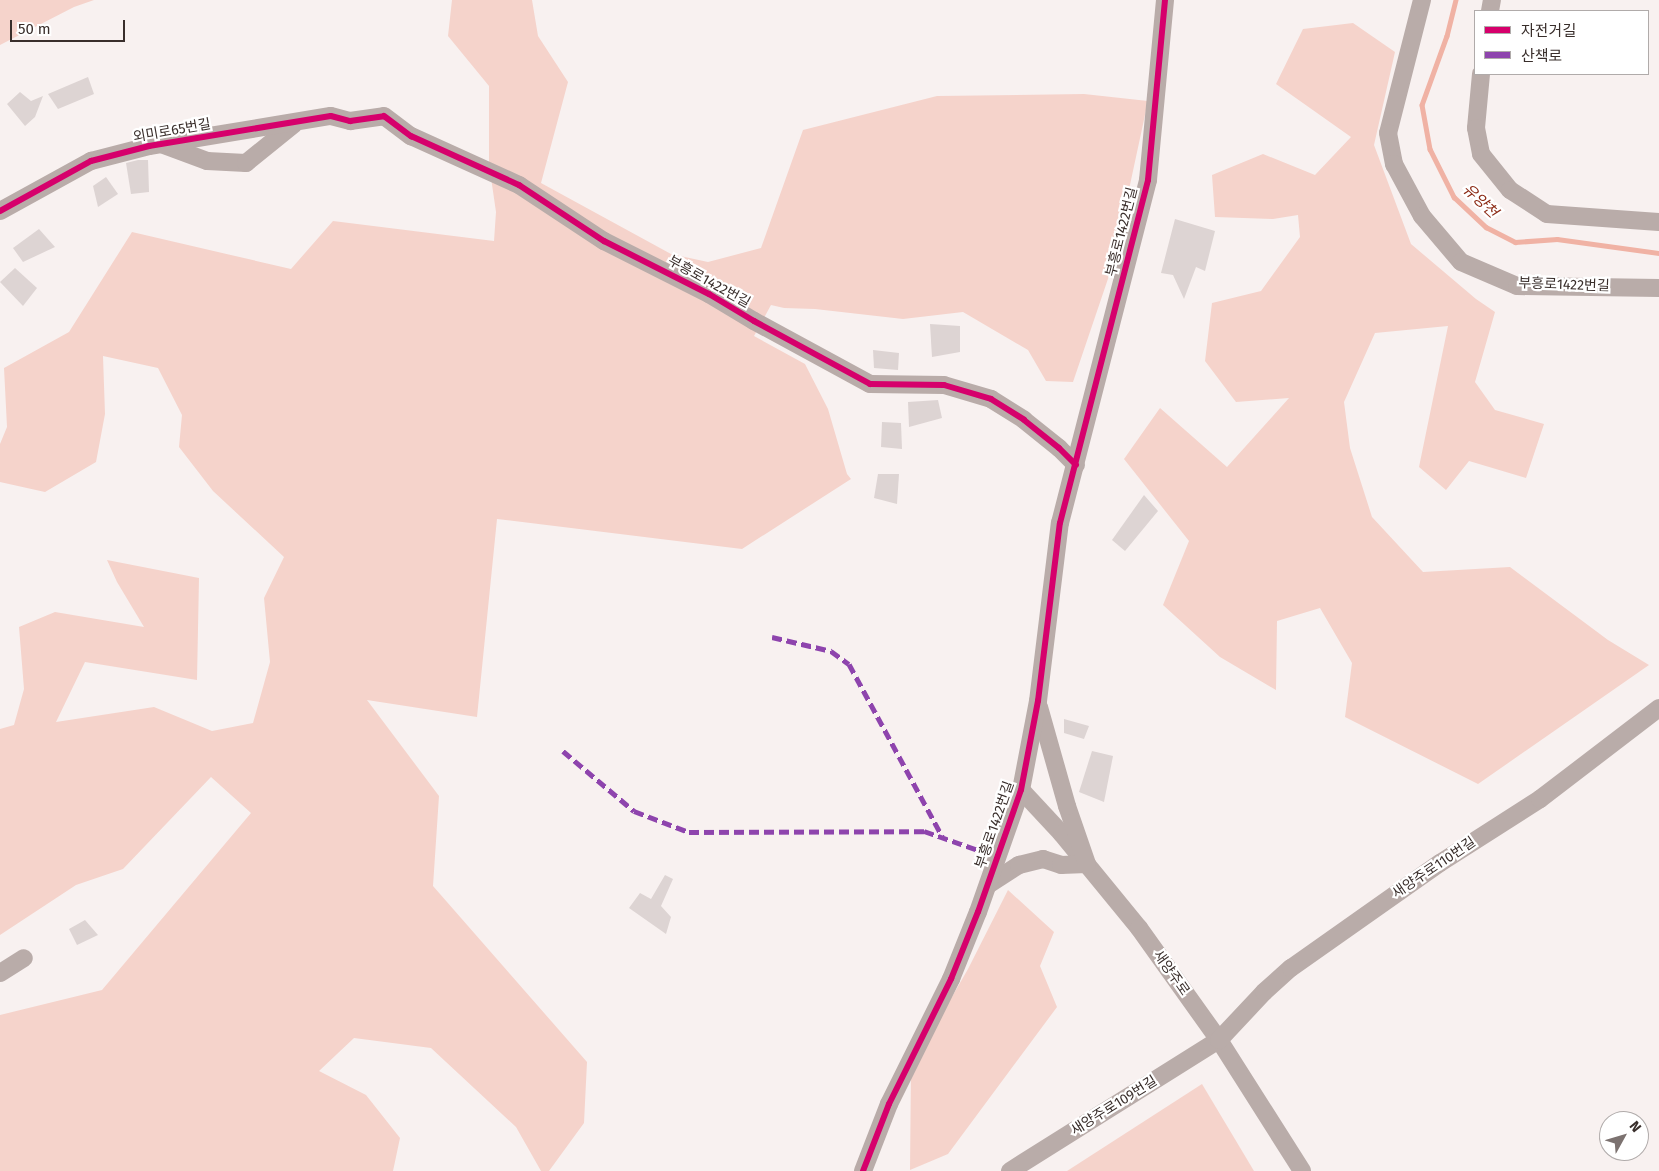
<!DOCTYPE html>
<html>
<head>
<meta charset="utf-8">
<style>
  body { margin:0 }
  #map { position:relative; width:1659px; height:1171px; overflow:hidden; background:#f8f1f0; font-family:"Fira Sans","Noto Sans KR",sans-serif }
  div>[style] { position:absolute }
  .green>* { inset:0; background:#f5d3cb }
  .stream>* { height:4.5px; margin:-2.25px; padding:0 2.25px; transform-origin:2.25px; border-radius:2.25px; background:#f0b2a4 }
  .building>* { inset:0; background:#ddd4d3 }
  .minor>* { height:18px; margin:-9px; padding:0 9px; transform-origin:9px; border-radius:9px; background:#b9aca9 }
  .quiet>* { height:5px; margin-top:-2.5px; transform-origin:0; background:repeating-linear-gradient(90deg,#8e44ad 0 10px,transparent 0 15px) }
  .cycleway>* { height:6px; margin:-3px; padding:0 3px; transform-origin:3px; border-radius:3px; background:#d6006c }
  span { translate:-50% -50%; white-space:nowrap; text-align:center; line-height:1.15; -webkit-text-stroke:4.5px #fff; paint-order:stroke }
  .street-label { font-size:14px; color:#392e2b }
  .water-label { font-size:15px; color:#8c2a15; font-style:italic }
  .legend { position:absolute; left:1474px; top:10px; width:175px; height:65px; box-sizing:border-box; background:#fff; border:1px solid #b0abaa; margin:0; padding:6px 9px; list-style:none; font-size:15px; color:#392e2b }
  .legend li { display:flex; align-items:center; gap:10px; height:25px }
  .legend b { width:25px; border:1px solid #b0abaa }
  .north { position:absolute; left:1599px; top:1111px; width:50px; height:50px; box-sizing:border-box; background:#fff; border:1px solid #b0abaa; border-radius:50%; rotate:51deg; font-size:14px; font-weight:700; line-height:20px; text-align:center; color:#392e2b }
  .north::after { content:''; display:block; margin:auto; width:18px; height:22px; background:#7c7270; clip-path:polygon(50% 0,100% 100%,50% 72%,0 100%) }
  .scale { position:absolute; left:10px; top:20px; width:115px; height:22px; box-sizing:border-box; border:2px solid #392e2b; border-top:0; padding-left:6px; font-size:15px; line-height:18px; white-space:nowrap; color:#392e2b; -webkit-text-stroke:4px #fff; paint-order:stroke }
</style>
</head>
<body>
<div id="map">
  <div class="green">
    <div style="clip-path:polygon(0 0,94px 0,74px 7px,0 45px)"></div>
    <div style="clip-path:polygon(452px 0,532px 0,538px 36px,568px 82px,541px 183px,671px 254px,708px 262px,761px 248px,803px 130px,937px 96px,1084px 94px,1148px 101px,1113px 264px,1073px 382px,1046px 381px,1028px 350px,963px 312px,903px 319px,815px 309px,784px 308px,771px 305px,754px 336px,805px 364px,828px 409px,847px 474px,851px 479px,742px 549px,497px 519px,477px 717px,367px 700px,439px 796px,433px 886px,587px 1062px,584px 1123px,549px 1171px,541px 1171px,516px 1127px,431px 1048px,354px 1038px,319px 1071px,366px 1095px,400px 1138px,393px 1171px,0 1171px,0 1015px,102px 990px,251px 813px,211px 777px,123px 869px,76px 885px,0 935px,0 729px,14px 725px,24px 689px,19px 627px,55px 612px,144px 627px,117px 582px,107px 560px,199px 578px,197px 680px,85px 662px,56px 722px,154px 707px,212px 731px,253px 723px,270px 662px,264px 598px,284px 557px,213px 491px,179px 447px,182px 415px,158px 368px,103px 356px,105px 414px,96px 462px,45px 492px,0 482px,0 444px,7px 427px,4px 368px,69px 332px,132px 232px,291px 269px,333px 221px,494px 241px,496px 212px,489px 164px,489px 86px,448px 36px)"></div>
    <div style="clip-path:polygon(1353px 23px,1395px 52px,1374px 145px,1411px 244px,1476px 299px,1495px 312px,1475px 382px,1495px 410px,1544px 424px,1526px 478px,1469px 461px,1446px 490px,1419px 467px,1448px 326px,1375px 333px,1344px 402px,1350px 448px,1372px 517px,1423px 572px,1510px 567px,1608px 640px,1649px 665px,1478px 784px,1345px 717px,1352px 663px,1320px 608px,1277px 621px,1276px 690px,1220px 657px,1163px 605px,1189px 541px,1124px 459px,1160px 408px,1227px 467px,1289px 398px,1236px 402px,1205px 361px,1212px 303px,1261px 291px,1300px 237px,1298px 215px,1273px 219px,1215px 217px,1212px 175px,1263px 154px,1315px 175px,1351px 137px,1276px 84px,1303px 29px)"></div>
    <div style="clip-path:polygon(1008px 890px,1054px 932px,1040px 966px,1057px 1007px,948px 1154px,910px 1170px,911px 1068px,968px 969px)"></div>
    <div style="clip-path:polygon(1202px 1084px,1254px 1171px,1067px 1171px)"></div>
  </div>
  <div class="stream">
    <div style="left:1456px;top:0;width:37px;rotate:104deg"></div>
    <div style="left:1447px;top:36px;width:73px;rotate:109.9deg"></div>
    <div style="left:1422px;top:105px;width:45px;rotate:79.7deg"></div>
    <div style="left:1430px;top:149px;width:54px;rotate:63.4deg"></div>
    <div style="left:1454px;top:197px;width:44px;rotate:43.2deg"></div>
    <div style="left:1486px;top:227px;width:33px;rotate:27deg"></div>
    <div style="left:1515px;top:242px;width:42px;rotate:-4.1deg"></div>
    <div style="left:1557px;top:239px;width:103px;rotate:7.8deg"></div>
  </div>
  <div class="building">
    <div style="clip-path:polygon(88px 77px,94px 94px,58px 109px,48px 94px)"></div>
    <div style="clip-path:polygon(20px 92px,31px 101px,43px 96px,35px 117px,25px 126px,7px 104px)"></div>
    <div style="clip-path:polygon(138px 160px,148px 160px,149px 192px,131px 194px,126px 163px)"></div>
    <div style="clip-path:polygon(106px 177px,118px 194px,98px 207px,93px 186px)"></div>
    <div style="clip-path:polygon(1175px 219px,1215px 231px,1205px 271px,1196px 267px,1184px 299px,1173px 275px,1161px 273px)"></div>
    <div style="clip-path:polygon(39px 229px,55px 247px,23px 262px,13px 248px)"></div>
    <div style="clip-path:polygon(15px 268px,37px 288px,23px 306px,0 282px)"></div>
    <div style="clip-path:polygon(930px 324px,960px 326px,960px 352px,932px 357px)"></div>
    <div style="clip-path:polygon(873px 350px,899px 353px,898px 370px,874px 368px)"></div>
    <div style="clip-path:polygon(938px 400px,942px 418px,909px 427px,908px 402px)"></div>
    <div style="clip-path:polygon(882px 422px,901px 423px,902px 449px,881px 447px)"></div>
    <div style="clip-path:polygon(878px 474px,899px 474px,897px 504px,874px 498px)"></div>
    <div style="clip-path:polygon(1144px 495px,1158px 511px,1125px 551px,1112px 540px)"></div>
    <div style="clip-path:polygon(1064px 719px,1089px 726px,1084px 739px,1064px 733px)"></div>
    <div style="clip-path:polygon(1092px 751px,1113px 756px,1104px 802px,1079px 792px)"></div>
    <div style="clip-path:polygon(665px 875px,673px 879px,661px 906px,671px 917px,666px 934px,629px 908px,640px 893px,651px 899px)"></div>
    <div style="clip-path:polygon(85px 920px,98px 935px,77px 945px,69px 929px)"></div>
  </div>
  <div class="minor">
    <div style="left:1422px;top:0;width:137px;rotate:104.3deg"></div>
    <div style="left:1388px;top:133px;width:32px;rotate:79deg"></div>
    <div style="left:1394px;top:164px;width:59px;rotate:61.7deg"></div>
    <div style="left:1422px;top:216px;width:60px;rotate:49.7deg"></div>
    <div style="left:1461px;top:262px;width:61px;rotate:23.2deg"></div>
    <div style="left:1517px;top:286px;width:142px;rotate:0.8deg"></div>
    <div style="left:1490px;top:11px;width:11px;rotate:-80deg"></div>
    <div style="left:1481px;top:74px;width:54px;rotate:95.3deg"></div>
    <div style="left:1476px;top:128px;width:26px;rotate:79deg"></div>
    <div style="left:1481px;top:154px;width:46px;rotate:51.1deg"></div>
    <div style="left:1510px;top:190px;width:44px;rotate:33deg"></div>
    <div style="left:1547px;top:214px;width:112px;rotate:4.1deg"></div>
    <div style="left:164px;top:145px;width:46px;rotate:20.4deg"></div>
    <div style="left:207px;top:161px;width:39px;rotate:3deg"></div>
    <div style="left:246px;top:163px;width:62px;rotate:-39.1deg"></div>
    <div style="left:0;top:211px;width:104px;rotate:-28.8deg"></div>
    <div style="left:91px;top:161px;width:60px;rotate:-14.5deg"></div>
    <div style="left:149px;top:146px;width:184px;rotate:-9.4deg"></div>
    <div style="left:331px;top:116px;width:20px;rotate:15deg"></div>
    <div style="left:350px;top:121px;width:34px;rotate:-8deg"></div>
    <div style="left:384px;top:116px;width:34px;rotate:37deg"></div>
    <div style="left:411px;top:136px;width:119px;rotate:24.4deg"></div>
    <div style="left:519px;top:185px;width:102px;rotate:33.4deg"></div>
    <div style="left:604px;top:241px;width:118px;rotate:26.8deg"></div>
    <div style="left:709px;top:294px;width:52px;rotate:31deg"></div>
    <div style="left:754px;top:321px;width:132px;rotate:28.5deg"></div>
    <div style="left:870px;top:384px;width:74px;rotate:0.8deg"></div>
    <div style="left:944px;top:385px;width:49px;rotate:16.6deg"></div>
    <div style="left:991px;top:399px;width:39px;rotate:32deg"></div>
    <div style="left:1024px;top:420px;width:45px;rotate:38.7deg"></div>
    <div style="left:1059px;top:448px;width:24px;rotate:45deg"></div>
    <div style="left:1021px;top:790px;width:60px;rotate:47deg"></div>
    <div style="left:1062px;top:834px;width:122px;rotate:50.7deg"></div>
    <div style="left:1139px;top:928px;width:138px;rotate:54.5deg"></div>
    <div style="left:1219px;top:1040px;width:155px;rotate:57.6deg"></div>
    <div style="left:988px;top:885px;width:37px;rotate:-33deg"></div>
    <div style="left:1019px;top:865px;width:25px;rotate:-14deg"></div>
    <div style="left:1043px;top:859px;width:19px;rotate:18deg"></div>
    <div style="left:1061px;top:865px;width:26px;rotate:-2deg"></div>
    <div style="left:1087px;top:864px;width:61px;rotate:-109deg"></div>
    <div style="left:1067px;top:806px;width:103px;rotate:-105.8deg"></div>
    <div style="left:0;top:973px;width:28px;rotate:-32deg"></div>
    <div style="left:863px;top:1171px;width:72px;rotate:-68.8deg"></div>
    <div style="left:889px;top:1104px;width:140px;rotate:-63.6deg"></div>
    <div style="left:951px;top:979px;width:72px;rotate:-68.1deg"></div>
    <div style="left:978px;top:912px;width:129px;rotate:-70.6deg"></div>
    <div style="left:1021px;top:790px;width:91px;rotate:-79.2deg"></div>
    <div style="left:1038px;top:701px;width:179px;rotate:-83deg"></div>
    <div style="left:1060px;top:523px;width:354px;rotate:-75.6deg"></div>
    <div style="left:1148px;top:180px;width:181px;rotate:-84.6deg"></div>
    <div style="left:1010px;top:1171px;width:247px;rotate:-32.1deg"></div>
    <div style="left:1219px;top:1040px;width:66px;rotate:-46.8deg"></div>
    <div style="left:1264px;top:992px;width:36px;rotate:-42deg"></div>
    <div style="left:1291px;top:968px;width:182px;rotate:-35.2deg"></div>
    <div style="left:1440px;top:863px;width:119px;rotate:-32.6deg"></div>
    <div style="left:1540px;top:799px;width:150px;rotate:-37.4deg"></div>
  </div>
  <div class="quiet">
    <div style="left:772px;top:637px;width:61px;rotate:13.3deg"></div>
    <div style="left:831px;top:651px;width:22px;rotate:36deg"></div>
    <div style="left:849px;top:664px;width:196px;rotate:61.6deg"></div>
    <div style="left:563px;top:751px;width:93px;rotate:40.2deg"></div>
    <div style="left:634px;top:811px;width:59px;rotate:20.9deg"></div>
    <div style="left:689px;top:832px;width:235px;rotate:-0.2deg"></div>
    <div style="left:924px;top:831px;width:78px;rotate:19.4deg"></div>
  </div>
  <div class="cycleway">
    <div style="left:0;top:211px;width:104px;rotate:-28.8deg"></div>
    <div style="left:91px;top:161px;width:60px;rotate:-14.5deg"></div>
    <div style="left:149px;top:146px;width:184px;rotate:-9.4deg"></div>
    <div style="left:331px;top:116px;width:20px;rotate:15deg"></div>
    <div style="left:350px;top:121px;width:34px;rotate:-8deg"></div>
    <div style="left:384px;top:116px;width:34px;rotate:37deg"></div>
    <div style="left:411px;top:136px;width:119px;rotate:24.4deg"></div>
    <div style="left:519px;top:185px;width:102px;rotate:33.4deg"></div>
    <div style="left:604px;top:241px;width:118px;rotate:26.8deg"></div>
    <div style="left:709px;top:294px;width:52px;rotate:31deg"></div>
    <div style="left:754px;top:321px;width:132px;rotate:28.5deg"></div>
    <div style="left:870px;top:384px;width:74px;rotate:0.8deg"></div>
    <div style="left:944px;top:385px;width:49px;rotate:16.6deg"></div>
    <div style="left:991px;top:399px;width:39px;rotate:32deg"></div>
    <div style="left:1024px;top:420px;width:45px;rotate:38.7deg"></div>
    <div style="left:1059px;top:448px;width:24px;rotate:45deg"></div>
    <div style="left:863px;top:1171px;width:72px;rotate:-68.8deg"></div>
    <div style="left:889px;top:1104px;width:140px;rotate:-63.6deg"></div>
    <div style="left:951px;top:979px;width:72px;rotate:-68.1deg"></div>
    <div style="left:978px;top:912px;width:129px;rotate:-70.6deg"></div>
    <div style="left:1021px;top:790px;width:91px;rotate:-79.2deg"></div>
    <div style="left:1038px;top:701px;width:179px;rotate:-83deg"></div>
    <div style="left:1060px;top:523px;width:354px;rotate:-75.6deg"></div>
    <div style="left:1148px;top:180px;width:181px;rotate:-84.6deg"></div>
  </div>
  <div class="street-label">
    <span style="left:172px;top:131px;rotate:-10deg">외미로65번길</span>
    <span style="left:1122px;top:232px;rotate:-76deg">부흥로1422번길</span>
    <span style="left:709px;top:282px;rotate:29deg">부흥로1422번길</span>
    <span style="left:1564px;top:285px;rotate:2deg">부흥로1422번길</span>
    <span style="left:995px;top:825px;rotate:-71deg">부흥로1422번길</span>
    <span style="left:1434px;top:868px;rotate:-34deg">새양주로110번길</span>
    <span style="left:1171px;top:973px;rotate:55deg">새양주로</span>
    <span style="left:1114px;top:1106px;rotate:-32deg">새양주로109번길</span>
  </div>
  <div class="water-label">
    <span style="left:1480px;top:201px;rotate:43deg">유양천</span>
  </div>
  <ul class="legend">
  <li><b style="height:6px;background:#d6006c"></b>자전거길</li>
  <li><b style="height:6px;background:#8e44ad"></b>산책로</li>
  </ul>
  <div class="north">N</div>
  <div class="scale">50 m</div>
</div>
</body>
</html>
